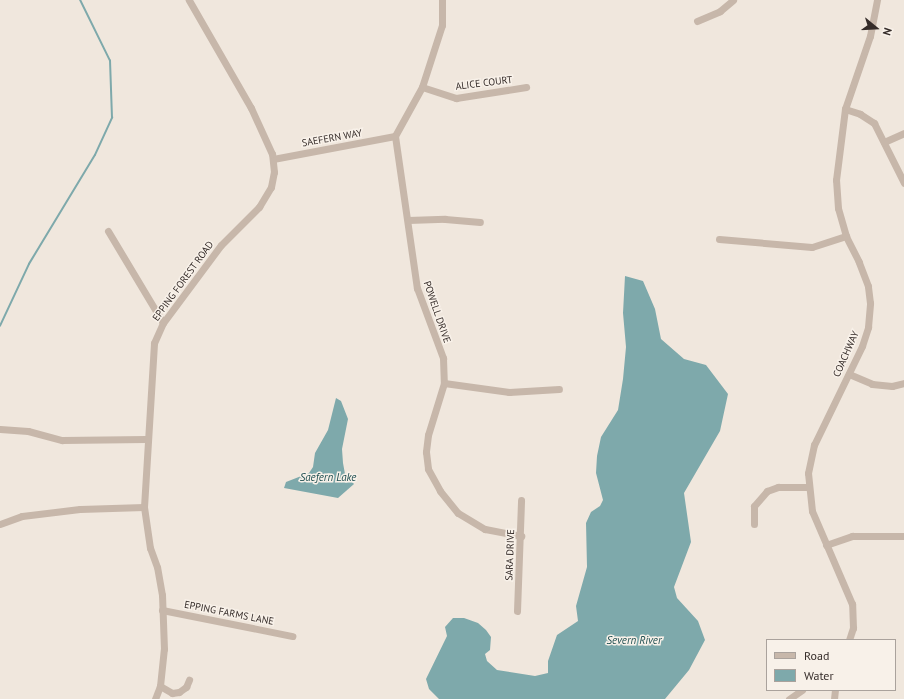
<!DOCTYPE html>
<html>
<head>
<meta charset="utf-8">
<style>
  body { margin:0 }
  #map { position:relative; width:904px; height:699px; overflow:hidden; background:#f0e7dd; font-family:"PT Sans",sans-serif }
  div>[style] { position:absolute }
  .water>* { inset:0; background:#7ea9ab }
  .stream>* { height:1.5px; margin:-0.75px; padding:0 0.75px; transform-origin:0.75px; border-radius:0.75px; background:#7ea9ab }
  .minor>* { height:7px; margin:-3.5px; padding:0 3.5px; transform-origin:3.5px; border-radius:3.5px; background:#c7b7aa }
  span { translate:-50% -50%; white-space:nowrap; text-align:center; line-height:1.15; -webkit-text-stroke:3px #f8f1e9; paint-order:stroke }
  .street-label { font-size:10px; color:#352c29 }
  .water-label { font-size:11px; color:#225153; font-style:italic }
  .legend { position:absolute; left:766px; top:639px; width:130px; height:52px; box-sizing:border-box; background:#f8f1e9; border:1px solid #aaa29c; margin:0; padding:5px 7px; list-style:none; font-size:12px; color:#352c29 }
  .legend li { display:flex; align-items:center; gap:8px; height:20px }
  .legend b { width:20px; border:1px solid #aaa29c }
  .north { position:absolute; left:856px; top:8px; width:40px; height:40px; -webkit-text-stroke:3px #f8f1e9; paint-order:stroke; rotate:108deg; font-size:11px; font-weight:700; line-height:16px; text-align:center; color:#352c29 }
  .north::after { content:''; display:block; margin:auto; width:14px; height:18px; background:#352c29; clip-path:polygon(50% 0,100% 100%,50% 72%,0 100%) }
</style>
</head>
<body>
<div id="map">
  <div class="water">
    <div style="clip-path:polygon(625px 276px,643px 281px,655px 309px,661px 339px,684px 359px,706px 365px,728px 394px,720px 431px,684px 493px,691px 542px,674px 587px,677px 598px,698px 621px,705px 640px,689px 670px,665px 699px,439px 699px,429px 689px,426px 679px,447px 636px,445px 627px,453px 618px,464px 618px,478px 623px,486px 630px,491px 637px,490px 650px,485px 654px,487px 661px,497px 670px,535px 676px,548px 673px,548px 661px,557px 635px,578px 621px,576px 606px,587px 567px,586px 523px,591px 512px,600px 506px,603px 500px,596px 473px,597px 456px,601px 437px,618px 410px,623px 379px,626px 347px,623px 313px)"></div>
    <div style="clip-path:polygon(336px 398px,341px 401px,348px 419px,342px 449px,343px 463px,345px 474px,354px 484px,338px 498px,284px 488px,286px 482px,309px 473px,313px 467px,315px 453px,328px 430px)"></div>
  </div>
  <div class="stream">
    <div style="left:0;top:326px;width:68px;rotate:-64.9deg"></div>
    <div style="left:29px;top:264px;width:127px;rotate:-58.8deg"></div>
    <div style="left:95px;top:155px;width:41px;rotate:-65.3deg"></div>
    <div style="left:112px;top:118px;width:57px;rotate:-92deg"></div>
    <div style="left:110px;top:61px;width:68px;rotate:-116.2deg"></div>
  </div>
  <div class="minor">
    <div style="left:442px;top:0;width:25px;rotate:90deg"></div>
    <div style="left:442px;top:25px;width:65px;rotate:107.9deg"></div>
    <div style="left:422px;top:87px;width:56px;rotate:118.9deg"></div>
    <div style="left:395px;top:136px;width:154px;rotate:81.8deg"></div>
    <div style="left:417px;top:288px;width:75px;rotate:69.6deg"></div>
    <div style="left:443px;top:358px;width:25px;rotate:88deg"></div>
    <div style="left:444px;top:383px;width:54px;rotate:107.1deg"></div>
    <div style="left:428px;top:435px;width:17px;rotate:97deg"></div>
    <div style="left:426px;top:452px;width:17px;rotate:83deg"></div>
    <div style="left:428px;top:469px;width:25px;rotate:61deg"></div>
    <div style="left:440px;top:491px;width:28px;rotate:51deg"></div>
    <div style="left:458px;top:513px;width:31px;rotate:31deg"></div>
    <div style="left:485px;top:529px;width:37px;rotate:11deg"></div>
    <div style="left:697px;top:21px;width:25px;rotate:-23deg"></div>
    <div style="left:720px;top:11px;width:17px;rotate:-40deg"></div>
    <div style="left:422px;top:87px;width:36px;rotate:18deg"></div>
    <div style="left:456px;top:98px;width:71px;rotate:-8.9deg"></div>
    <div style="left:845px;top:109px;width:16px;rotate:18deg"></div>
    <div style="left:860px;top:114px;width:17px;rotate:33deg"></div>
    <div style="left:874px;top:123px;width:67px;rotate:63.4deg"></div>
    <div style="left:884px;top:142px;width:22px;rotate:-24deg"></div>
    <div style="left:273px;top:159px;width:124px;rotate:-10.7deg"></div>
    <div style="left:408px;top:220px;width:37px;rotate:-2deg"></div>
    <div style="left:445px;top:219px;width:35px;rotate:5deg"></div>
    <div style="left:108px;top:231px;width:107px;rotate:59.1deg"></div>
    <div style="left:719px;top:239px;width:93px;rotate:4.9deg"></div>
    <div style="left:812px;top:247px;width:36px;rotate:-18deg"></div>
    <div style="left:849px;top:374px;width:25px;rotate:23deg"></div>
    <div style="left:872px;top:384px;width:20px;rotate:6deg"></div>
    <div style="left:892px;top:386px;width:12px;rotate:-14deg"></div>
    <div style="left:444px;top:383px;width:66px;rotate:7.9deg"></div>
    <div style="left:509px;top:392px;width:50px;rotate:-3.4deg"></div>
    <div style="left:0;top:429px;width:28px;rotate:4deg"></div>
    <div style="left:28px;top:431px;width:35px;rotate:15deg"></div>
    <div style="left:62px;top:440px;width:84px;rotate:-0.7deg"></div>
    <div style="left:0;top:524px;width:23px;rotate:-20deg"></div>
    <div style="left:22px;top:516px;width:58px;rotate:-6.9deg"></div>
    <div style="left:80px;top:509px;width:64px;rotate:-1.8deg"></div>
    <div style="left:754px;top:524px;width:18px;rotate:-90deg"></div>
    <div style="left:754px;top:506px;width:20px;rotate:-49deg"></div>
    <div style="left:767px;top:491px;width:12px;rotate:-20deg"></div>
    <div style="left:778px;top:487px;width:30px"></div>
    <div style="left:826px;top:545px;width:28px;rotate:-19deg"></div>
    <div style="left:852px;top:536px;width:52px"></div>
    <div style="left:162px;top:610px;width:133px;rotate:11.3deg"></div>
    <div style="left:517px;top:611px;width:111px;rotate:-87.9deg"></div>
    <div style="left:849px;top:640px;width:13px;rotate:-72deg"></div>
    <div style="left:853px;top:628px;width:24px;rotate:-92deg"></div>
    <div style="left:852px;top:604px;width:101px;rotate:-113.3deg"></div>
    <div style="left:812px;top:511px;width:38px;rotate:-96deg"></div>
    <div style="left:808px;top:473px;width:29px;rotate:-78deg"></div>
    <div style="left:814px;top:445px;width:110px;rotate:-64.1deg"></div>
    <div style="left:862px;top:346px;width:20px;rotate:-72deg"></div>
    <div style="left:868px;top:327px;width:24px;rotate:-85deg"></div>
    <div style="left:870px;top:303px;width:17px;rotate:-97deg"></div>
    <div style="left:868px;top:286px;width:26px;rotate:-111deg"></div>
    <div style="left:859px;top:262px;width:29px;rotate:-117deg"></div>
    <div style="left:846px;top:236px;width:29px;rotate:-106deg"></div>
    <div style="left:838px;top:208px;width:28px;rotate:-94deg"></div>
    <div style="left:836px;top:180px;width:72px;rotate:-82.8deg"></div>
    <div style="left:845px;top:109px;width:77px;rotate:-71.1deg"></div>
    <div style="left:870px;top:36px;width:37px;rotate:-79deg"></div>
    <div style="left:160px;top:686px;width:14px;rotate:30deg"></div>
    <div style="left:172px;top:693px;width:7px;rotate:-8deg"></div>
    <div style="left:179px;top:692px;width:9px;rotate:-36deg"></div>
    <div style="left:186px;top:687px;width:8px;rotate:-67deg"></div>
    <div style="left:155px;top:699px;width:14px;rotate:-69deg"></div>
    <div style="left:160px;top:686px;width:37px;rotate:-84deg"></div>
    <div style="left:164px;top:649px;width:54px;rotate:-92.1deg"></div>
    <div style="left:162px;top:595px;width:28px;rotate:-100deg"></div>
    <div style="left:157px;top:567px;width:20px;rotate:-110deg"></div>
    <div style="left:150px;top:548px;width:41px;rotate:-98.3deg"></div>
    <div style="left:144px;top:507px;width:164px;rotate:-86.5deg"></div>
    <div style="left:154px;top:343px;width:22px;rotate:-66deg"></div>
    <div style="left:163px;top:323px;width:97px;rotate:-53.4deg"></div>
    <div style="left:221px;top:245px;width:54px;rotate:-45deg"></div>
    <div style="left:259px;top:207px;width:23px;rotate:-59deg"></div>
    <div style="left:271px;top:187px;width:15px;rotate:-79deg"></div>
    <div style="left:274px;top:172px;width:18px;rotate:-96deg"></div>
    <div style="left:272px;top:154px;width:51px;rotate:-114.5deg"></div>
    <div style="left:251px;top:108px;width:125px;rotate:-119.9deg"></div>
    <div style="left:789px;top:699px;width:16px;rotate:-35deg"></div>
    <div style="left:834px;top:699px;width:9px;rotate:-84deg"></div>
  </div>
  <div class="street-label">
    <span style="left:484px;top:83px;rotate:-7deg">ALICE COURT</span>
    <span style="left:332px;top:138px;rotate:-10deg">SAEFERN WAY</span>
    <span style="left:183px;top:281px;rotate:-54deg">EPPING FOREST ROAD</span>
    <span style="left:437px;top:312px;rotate:71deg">POWELL DRIVE</span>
    <span style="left:846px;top:354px;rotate:-66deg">COACHWAY</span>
    <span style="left:510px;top:555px;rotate:-88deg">SARA DRIVE</span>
    <span style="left:229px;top:613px;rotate:11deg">EPPING FARMS LANE</span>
  </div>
  <div class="water-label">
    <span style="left:328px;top:477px">Saefern Lake</span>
    <span style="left:634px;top:640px">Severn River</span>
  </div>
  <ul class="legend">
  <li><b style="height:5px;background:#c7b7aa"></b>Road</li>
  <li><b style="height:11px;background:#7ea9ab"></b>Water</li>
  </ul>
  <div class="north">N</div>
</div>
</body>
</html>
